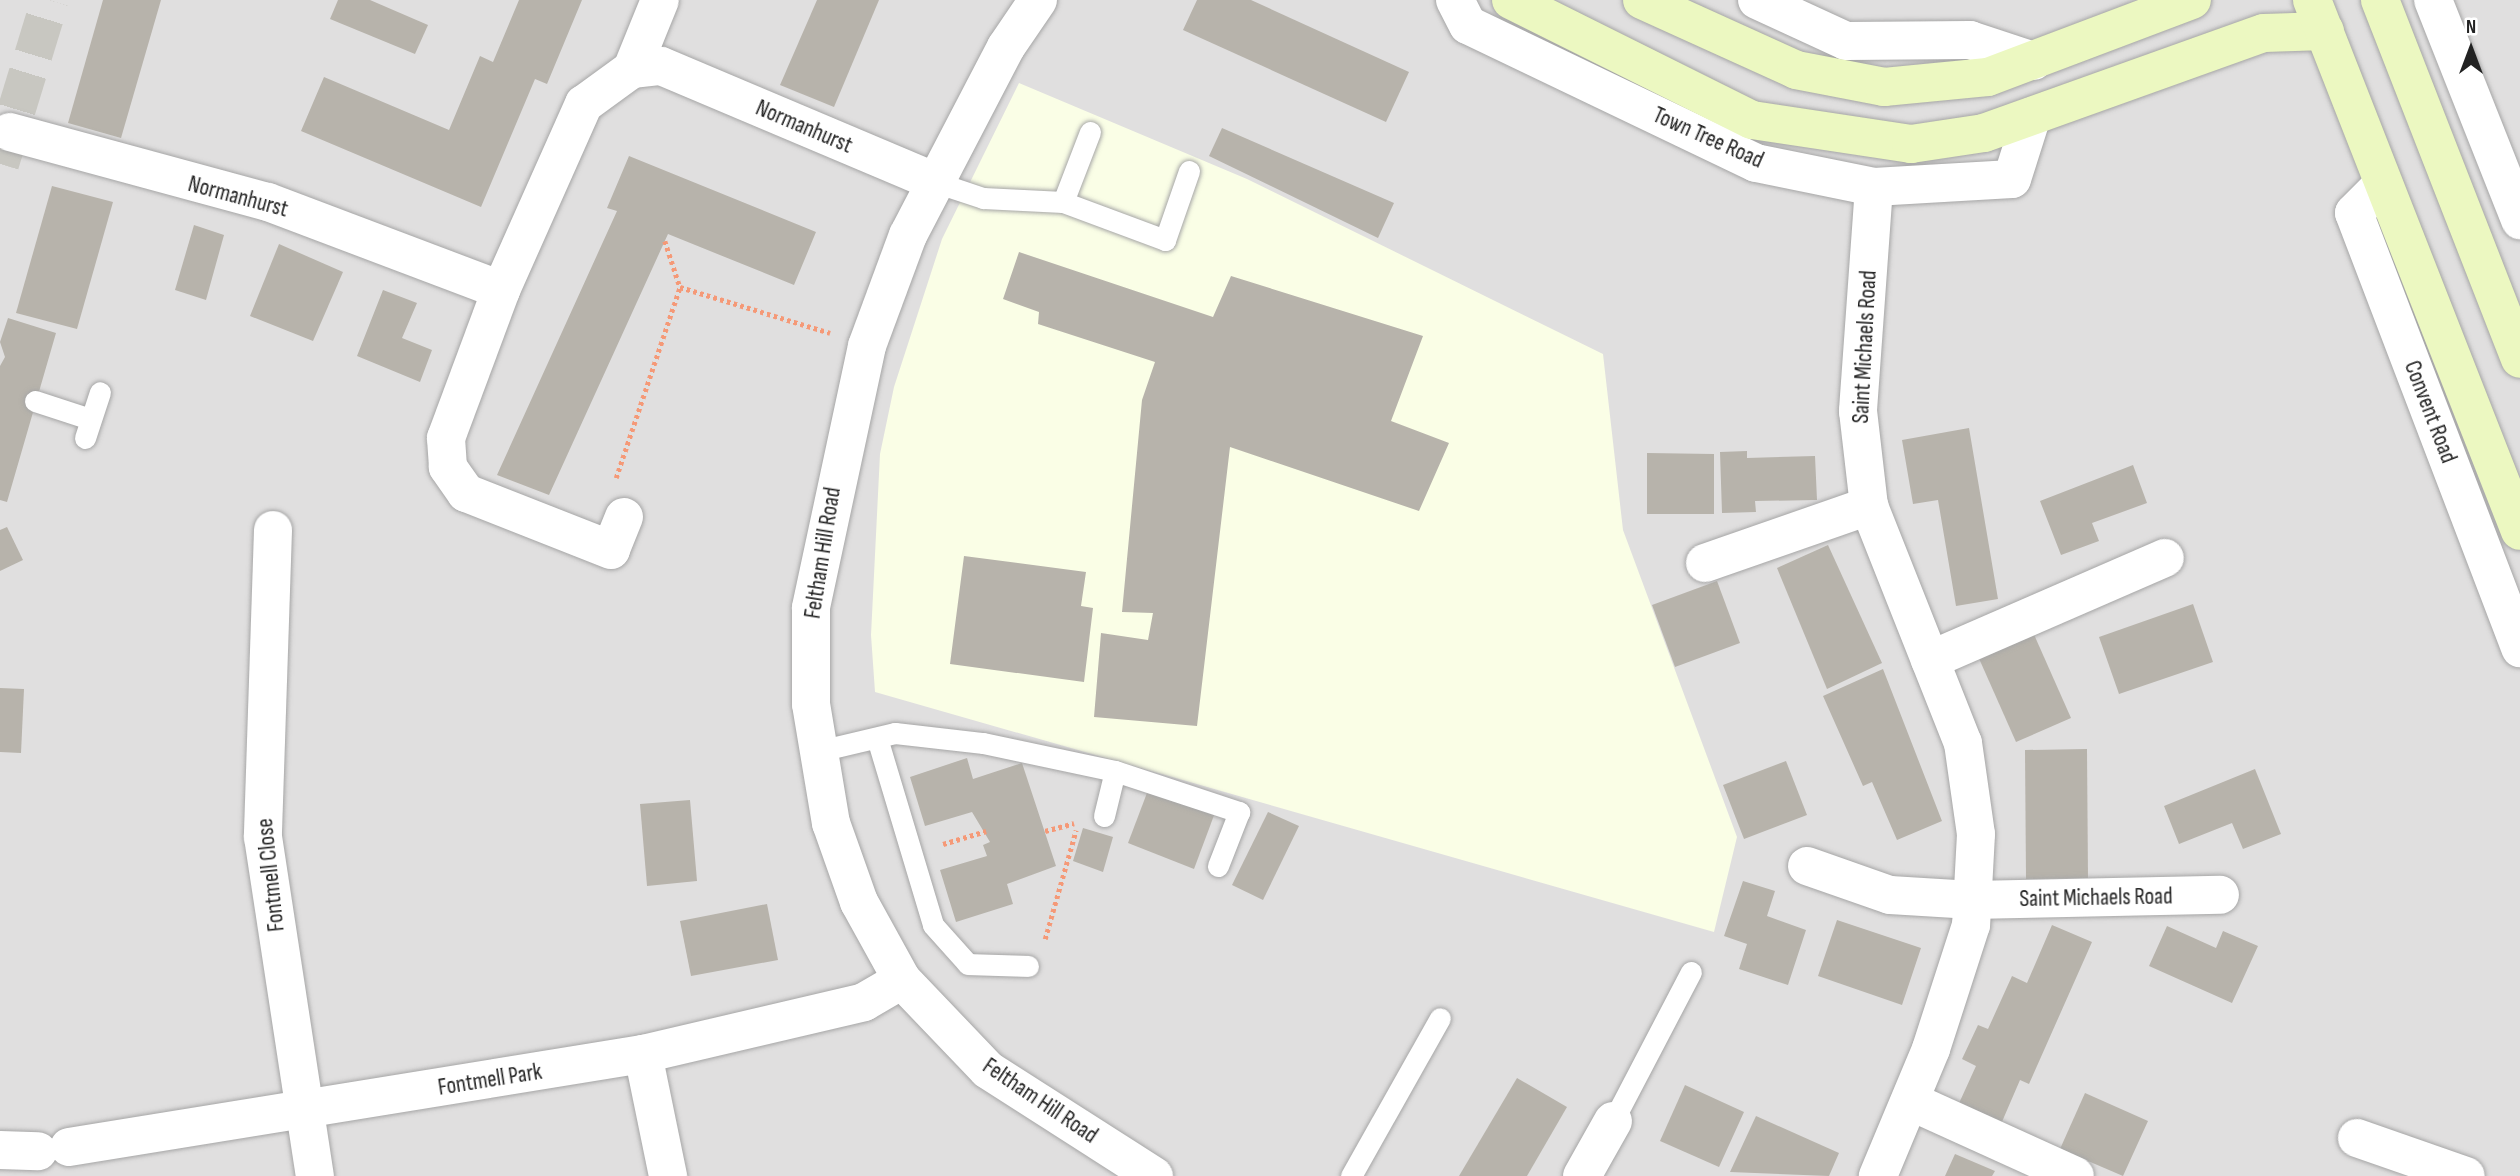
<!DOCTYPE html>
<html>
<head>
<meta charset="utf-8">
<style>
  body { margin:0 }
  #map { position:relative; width:2520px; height:1176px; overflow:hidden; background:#f2f0e9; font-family:"Sofia Sans Condensed",sans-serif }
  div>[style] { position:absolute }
  .residential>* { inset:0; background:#e0dfdf }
  .education>* { inset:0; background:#fafee6 }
  .building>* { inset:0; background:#b7b3ab }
  .minor-tunnel>* { height:38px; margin-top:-19px; transform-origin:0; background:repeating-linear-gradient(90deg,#c8c7c1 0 38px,transparent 0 57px) }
  .path>* { height:4.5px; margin-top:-2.25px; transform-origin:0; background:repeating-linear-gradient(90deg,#f59977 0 3.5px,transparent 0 7px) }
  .roads { filter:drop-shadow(0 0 2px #a6a6a6) drop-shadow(0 0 2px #a6a6a6) }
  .service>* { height:21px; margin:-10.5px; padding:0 10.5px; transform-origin:10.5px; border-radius:10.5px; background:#fff }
  .minor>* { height:38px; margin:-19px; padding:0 19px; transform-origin:19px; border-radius:19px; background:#fff }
  .tertiary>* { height:38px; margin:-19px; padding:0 19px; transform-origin:19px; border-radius:19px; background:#fff }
  .secondary>* { height:38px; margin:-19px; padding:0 19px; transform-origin:19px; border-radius:19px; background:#ecf8c1 }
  span { translate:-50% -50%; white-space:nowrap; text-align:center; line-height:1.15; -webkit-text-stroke:6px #fff; paint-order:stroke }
  .street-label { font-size:23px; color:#222 }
  .north { position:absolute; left:2436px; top:14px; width:70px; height:70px; -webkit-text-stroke:5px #fff; paint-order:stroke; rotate:0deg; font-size:19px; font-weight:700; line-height:28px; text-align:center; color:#222 }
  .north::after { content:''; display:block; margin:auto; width:24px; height:32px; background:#222; clip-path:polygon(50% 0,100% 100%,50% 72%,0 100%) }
</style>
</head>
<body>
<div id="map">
  <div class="residential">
    <div style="clip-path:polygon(0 0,2520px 0,2520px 1176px,0 1176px)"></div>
  </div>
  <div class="education">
    <div style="clip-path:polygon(1019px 83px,1247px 179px,1603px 354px,1623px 530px,1737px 837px,1714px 932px,875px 692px,871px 635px,880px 454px,894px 387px,942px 239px)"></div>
  </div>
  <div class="building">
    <div style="clip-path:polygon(103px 0,161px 0,121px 138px,68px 123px)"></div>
    <div style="clip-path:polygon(338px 0,370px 0,428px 25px,415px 54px,330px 19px)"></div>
    <div style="clip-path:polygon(519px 0,582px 0,547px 84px,535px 79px,481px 207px,301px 131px,324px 77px,449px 130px,480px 56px,493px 62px)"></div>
    <div style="clip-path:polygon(817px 0,879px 0,834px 107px,780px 85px)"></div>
    <div style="clip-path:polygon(1197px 0,1251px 0,1409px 72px,1386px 122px,1183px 30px)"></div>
    <div style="clip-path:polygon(1222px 128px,1394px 203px,1378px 238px,1209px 156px)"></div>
    <div style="clip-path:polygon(629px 156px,816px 232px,794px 285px,668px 234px,549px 495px,497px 475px,617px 211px,607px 208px)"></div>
    <div style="clip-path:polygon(52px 186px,113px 202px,77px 329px,16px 313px)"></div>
    <div style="clip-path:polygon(194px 225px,224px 235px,206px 300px,175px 290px)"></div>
    <div style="clip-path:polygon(279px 244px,343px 272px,313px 341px,250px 316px)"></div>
    <div style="clip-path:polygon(1019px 252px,1213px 317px,1231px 276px,1423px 336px,1391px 421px,1449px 443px,1419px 511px,1230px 447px,1197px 726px,1094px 717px,1101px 633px,1148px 640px,1153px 613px,1122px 612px,1142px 400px,1155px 362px,1038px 324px,1039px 312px,1003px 299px)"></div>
    <div style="clip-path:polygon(383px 290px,417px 303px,402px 338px,432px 350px,420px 382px,357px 356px)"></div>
    <div style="clip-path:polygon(8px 318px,56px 333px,7px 502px,0 500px,0 366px,5px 357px,0 342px)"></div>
    <div style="clip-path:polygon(1969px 428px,1998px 599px,1956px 606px,1938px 500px,1913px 504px,1902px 440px)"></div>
    <div style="clip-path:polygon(1747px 451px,1747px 458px,1815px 456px,1817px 500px,1755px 501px,1756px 512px,1722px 513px,1720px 452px)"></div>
    <div style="clip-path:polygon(1647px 453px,1714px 454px,1714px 514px,1647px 514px)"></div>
    <div style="clip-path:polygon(2133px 465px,2147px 503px,2092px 523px,2099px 541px,2061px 555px,2040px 501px)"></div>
    <div style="clip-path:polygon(7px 527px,23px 560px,0 571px,0 530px)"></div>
    <div style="clip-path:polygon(1828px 545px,1882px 663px,1827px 689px,1777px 568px)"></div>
    <div style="clip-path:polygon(964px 556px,1086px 572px,1081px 606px,1093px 608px,1084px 682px,950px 664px)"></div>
    <div style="clip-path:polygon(1717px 581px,1740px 643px,1675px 667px,1652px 605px)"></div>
    <div style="clip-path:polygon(2193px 604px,2213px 662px,2119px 694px,2099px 637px)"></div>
    <div style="clip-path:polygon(2032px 630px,2071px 718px,2016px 742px,1977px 654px)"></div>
    <div style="clip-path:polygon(1883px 669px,1942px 821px,1897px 840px,1872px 782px,1863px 786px,1823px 696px)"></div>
    <div style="clip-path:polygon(0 688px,24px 689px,21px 753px,0 752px)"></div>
    <div style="clip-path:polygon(2087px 749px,2088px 878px,2026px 879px,2025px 750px)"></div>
    <div style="clip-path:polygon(967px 758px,973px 779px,1022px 763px,1056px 866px,1007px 884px,1013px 904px,956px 922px,940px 870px,987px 856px,983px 845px,990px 842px,972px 812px,925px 826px,910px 777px)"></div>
    <div style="clip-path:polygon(1786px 761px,1807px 815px,1744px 839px,1723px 785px)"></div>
    <div style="clip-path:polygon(2255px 769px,2281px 834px,2243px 849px,2232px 823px,2179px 844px,2164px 806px)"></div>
    <div style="clip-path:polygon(1150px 785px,1216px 810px,1194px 869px,1128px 843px)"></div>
    <div style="clip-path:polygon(690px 800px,697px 881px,647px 886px,640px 804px)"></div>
    <div style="clip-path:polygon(1268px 812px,1299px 826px,1263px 900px,1232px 885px)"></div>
    <div style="clip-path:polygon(1083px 828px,1113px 837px,1103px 872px,1073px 861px)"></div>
    <div style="clip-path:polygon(1743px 881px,1775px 891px,1767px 916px,1806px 930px,1788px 985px,1739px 969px,1747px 944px,1724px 936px)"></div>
    <div style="clip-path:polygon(767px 904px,778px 960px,691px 976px,680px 921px)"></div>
    <div style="clip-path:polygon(1837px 920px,1921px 948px,1902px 1005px,1818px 976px)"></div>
    <div style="clip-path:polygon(2052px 925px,2092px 942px,2029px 1084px,2020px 1080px,1998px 1131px,1955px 1112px,1976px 1066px,1962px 1059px,1978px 1025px,1988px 1029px,2012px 976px,2027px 983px)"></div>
    <div style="clip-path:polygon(2167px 926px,2216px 948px,2223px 931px,2258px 946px,2232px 1003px,2149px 966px)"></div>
    <div style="clip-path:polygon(1517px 1078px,1567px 1107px,1527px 1176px,1459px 1176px)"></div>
    <div style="clip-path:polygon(1685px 1085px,1744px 1112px,1719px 1167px,1660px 1141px)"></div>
    <div style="clip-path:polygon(2085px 1093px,2148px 1121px,2123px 1176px,2060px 1149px)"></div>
    <div style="clip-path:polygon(1756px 1116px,1839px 1153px,1829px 1176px,1730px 1172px)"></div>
    <div style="clip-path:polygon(1955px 1154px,1995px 1171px,1992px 1176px,1945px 1176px)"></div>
  </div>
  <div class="minor-tunnel">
    <div style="left:0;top:164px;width:171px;rotate:-73deg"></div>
  </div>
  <div class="path">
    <div style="left:665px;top:241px;width:48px;rotate:71.9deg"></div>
    <div style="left:680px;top:287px;width:157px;rotate:17deg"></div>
    <div style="left:616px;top:478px;width:201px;rotate:-71.5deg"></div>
    <div style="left:1045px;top:831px;width:30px;rotate:-15deg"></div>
    <div style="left:943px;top:844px;width:45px;rotate:-16.8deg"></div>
    <div style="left:1045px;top:939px;width:113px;rotate:-74.1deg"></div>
  </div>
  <div class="roads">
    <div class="service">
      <div style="left:935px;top:182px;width:51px;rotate:18.4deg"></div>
      <div style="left:983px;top:198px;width:80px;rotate:2.9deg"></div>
      <div style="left:1063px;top:202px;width:109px;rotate:20.4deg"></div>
      <div style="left:1165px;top:240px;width:73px;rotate:-70.8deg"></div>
      <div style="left:1063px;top:202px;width:75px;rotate:-68.9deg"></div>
      <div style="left:35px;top:401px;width:58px;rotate:18.1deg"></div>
      <div style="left:85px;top:438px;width:48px;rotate:-71.9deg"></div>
      <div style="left:877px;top:738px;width:195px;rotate:73.3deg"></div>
      <div style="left:933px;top:925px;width:52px;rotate:48.1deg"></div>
      <div style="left:968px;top:964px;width:60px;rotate:1.9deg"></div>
      <div style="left:819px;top:751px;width:78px;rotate:-13.3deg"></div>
      <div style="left:895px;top:733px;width:89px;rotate:6.5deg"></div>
      <div style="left:983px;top:743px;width:135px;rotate:12deg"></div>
      <div style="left:1115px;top:771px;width:131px;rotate:18.3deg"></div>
      <div style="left:1239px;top:812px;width:58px;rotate:111.3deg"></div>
      <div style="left:1104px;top:816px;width:46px;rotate:-76.3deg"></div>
      <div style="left:1613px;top:1121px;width:168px;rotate:-62.4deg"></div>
      <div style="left:1351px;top:1176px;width:181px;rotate:-60.6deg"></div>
    </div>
    <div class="minor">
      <div style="left:1455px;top:0;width:28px;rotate:63deg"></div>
      <div style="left:1468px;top:25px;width:319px;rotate:25.6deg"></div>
      <div style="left:1756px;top:163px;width:120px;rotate:11.5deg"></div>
      <div style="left:1874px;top:187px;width:138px;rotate:-3.3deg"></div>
      <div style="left:2012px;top:179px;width:66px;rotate:-72.4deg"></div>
      <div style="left:1757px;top:0;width:98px;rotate:24.7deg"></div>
      <div style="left:1846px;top:41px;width:124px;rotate:-0.5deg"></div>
      <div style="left:1970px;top:40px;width:67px;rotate:18.2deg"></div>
      <div style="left:2433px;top:0;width:237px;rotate:68.4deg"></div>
      <div style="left:632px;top:69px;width:74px;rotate:-67.9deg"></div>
      <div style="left:10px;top:132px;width:267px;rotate:15.2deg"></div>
      <div style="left:268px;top:202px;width:249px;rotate:20.7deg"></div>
      <div style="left:2383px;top:184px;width:41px;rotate:135deg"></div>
      <div style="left:2354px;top:213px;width:466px;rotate:69.1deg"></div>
      <div style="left:1874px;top:187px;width:225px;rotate:94.1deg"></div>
      <div style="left:1858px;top:411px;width:96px;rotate:83.4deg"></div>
      <div style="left:1869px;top:506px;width:255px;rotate:68.4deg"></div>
      <div style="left:1963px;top:743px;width:92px;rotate:81.9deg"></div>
      <div style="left:1976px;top:834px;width:91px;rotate:93.1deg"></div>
      <div style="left:1971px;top:925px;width:130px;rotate:107.9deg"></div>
      <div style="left:1931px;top:1049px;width:138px;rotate:112.7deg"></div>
      <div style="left:624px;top:517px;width:35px;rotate:112deg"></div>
      <div style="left:611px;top:550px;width:156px;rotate:-158.5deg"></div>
      <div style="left:466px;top:493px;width:32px;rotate:-125deg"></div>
      <div style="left:448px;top:467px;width:29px;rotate:-94deg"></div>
      <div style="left:446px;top:438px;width:158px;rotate:-69.6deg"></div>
      <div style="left:501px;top:290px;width:204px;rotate:-66deg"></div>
      <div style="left:584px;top:104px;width:59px;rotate:-36.1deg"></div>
      <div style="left:632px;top:69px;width:29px;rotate:-6deg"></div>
      <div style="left:661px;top:66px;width:298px;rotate:22.9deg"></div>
      <div style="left:273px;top:530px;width:307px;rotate:91.9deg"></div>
      <div style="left:263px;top:837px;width:343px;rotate:81.3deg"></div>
      <div style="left:1705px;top:563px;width:174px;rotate:-19.2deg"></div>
      <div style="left:1930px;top:660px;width:256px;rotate:-23.5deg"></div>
      <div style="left:1807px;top:866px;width:88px;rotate:19.3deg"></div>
      <div style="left:1890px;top:895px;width:82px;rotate:3.5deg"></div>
      <div style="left:1972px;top:900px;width:248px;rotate:-1.2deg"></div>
      <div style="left:643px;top:1054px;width:125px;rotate:78.4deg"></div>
      <div style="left:1910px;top:1101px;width:181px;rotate:24.4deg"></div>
      <div style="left:2357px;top:1138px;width:115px;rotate:19.2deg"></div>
      <div style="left:69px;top:1147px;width:581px;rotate:-9.2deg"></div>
      <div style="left:643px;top:1054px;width:227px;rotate:-13.2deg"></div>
      <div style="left:864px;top:1002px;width:44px;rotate:-30.1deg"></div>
      <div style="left:0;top:1150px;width:38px;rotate:2deg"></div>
      <div style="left:1582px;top:1176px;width:63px;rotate:-60.6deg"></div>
    </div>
    <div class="tertiary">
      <div style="left:1038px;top:0;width:57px;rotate:124.2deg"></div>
      <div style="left:1006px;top:47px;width:212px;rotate:117.5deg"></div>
      <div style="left:908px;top:235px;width:118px;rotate:110.3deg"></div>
      <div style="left:867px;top:346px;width:268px;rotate:102.1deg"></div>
      <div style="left:811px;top:608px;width:96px;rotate:90deg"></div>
      <div style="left:811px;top:704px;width:121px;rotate:80.5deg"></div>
      <div style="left:831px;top:823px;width:84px;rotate:70.5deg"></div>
      <div style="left:859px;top:902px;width:89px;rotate:61.1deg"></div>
      <div style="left:902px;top:980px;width:124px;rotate:46.3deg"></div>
      <div style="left:988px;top:1070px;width:197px;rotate:32.6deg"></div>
    </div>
    <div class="secondary">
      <div style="left:1511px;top:0;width:269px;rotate:26.5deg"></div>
      <div style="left:1752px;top:120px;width:161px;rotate:8.6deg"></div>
      <div style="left:1911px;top:144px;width:74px;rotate:-8.6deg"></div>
      <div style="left:1984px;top:133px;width:297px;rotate:-19.7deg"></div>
      <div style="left:2264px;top:33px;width:61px;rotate:-1.9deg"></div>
      <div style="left:1642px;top:0;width:169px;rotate:24.4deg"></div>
      <div style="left:1796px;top:70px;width:90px;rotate:10.9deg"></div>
      <div style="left:1884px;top:87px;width:104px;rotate:-5.5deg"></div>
      <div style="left:1988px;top:77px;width:218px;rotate:-20.7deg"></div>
      <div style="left:2312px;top:0;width:570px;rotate:68.61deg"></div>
      <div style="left:2380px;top:0;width:385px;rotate:68.7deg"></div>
    </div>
  </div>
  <div class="street-label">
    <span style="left:804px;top:127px;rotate:23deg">Normanhurst</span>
    <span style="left:1708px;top:138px;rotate:24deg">Town Tree Road</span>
    <span style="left:238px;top:197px;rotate:15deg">Normanhurst</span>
    <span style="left:1865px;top:347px;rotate:-87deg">Saint Michaels Road</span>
    <span style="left:2430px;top:412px;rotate:69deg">Convent Road</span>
    <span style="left:823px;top:553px;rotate:-81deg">Feltham Hill Road</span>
    <span style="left:271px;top:875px;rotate:-96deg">Fontmell Close</span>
    <span style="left:2096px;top:898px;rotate:-1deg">Saint Michaels Road</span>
    <span style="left:490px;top:1080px;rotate:-9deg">Fontmell Park</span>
    <span style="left:1040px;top:1101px;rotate:34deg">Feltham Hill Road</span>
  </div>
  <div class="north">N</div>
</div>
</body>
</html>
